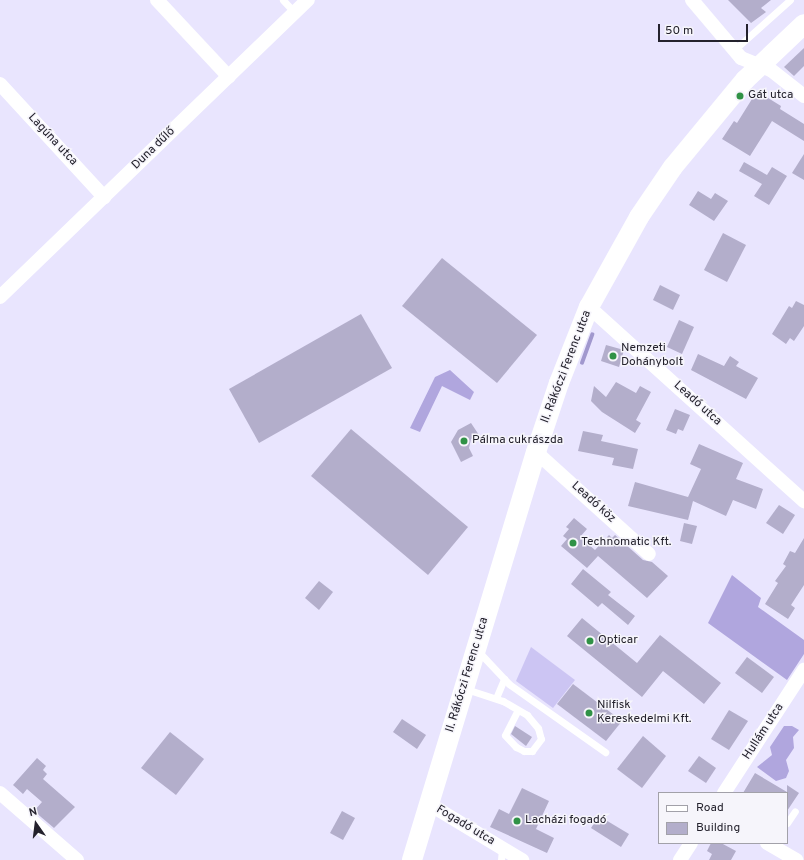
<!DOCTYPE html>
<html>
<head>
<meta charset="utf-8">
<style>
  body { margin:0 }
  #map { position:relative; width:804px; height:860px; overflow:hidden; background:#e9e5fe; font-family:Overpass,sans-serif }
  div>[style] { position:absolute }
  .green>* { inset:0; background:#ccc5f3 }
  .forest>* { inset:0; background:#b0a6de }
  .stream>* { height:3.5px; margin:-1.75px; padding:0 1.75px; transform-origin:1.75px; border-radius:1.75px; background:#a198ce }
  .building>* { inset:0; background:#b3aecb }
  .lane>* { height:7px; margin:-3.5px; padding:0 3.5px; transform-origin:3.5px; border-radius:3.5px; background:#fff }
  .street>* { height:14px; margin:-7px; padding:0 7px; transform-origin:7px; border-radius:7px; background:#fff }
  .secondary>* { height:20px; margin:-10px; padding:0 10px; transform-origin:10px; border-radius:10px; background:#fff }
  .dots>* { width:11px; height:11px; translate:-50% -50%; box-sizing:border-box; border:2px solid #f6f5fb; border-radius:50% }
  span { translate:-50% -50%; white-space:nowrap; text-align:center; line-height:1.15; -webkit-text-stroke:3px #f6f5fb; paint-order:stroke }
  .poi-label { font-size:12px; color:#24222d }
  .left { translate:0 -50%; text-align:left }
  .street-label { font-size:12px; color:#24222d }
  .legend { position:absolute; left:658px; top:792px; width:130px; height:52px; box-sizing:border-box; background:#f6f5fb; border:1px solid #a2a1a9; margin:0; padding:5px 7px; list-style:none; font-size:12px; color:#24222d }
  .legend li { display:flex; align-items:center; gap:8px; height:20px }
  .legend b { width:20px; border:1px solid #a2a1a9 }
  .north { position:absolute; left:16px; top:804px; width:40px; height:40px; -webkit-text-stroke:3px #f6f5fb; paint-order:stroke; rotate:346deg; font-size:11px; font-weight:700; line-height:16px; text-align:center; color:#24222d }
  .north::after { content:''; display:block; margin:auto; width:14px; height:18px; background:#24222d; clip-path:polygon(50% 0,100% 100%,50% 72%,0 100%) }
  .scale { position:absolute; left:658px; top:24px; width:90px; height:18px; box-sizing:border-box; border:2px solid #24222d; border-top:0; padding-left:5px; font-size:12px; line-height:14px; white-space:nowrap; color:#24222d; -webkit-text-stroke:3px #f6f5fb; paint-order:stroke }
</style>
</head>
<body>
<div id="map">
  <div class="green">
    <div style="clip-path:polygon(531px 647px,575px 680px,553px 708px,516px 681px)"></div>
  </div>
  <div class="forest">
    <div style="clip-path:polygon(450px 370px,474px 392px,470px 400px,442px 386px,420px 432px,410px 428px,435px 377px)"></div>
    <div style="clip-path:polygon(732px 575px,761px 598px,758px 607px,804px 640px,804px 654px,787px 680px,708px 623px)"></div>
    <div style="clip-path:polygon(784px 726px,792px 726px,799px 730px,793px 737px,794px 748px,786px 760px,789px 771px,786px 778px,776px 781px,757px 767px,772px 755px,770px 747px)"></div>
  </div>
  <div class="stream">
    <div style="left:582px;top:363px;width:30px;rotate:-70deg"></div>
  </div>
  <div class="building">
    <div style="clip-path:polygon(728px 0,771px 0,761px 8px,766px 12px,751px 23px)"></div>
    <div style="clip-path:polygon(804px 48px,804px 66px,794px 76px,784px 67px)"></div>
    <div style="clip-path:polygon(757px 91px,781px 106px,780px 109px,804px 124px,804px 141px,772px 121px,750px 156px,722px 139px,734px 121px,737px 123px)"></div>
    <div style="clip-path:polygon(804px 154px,804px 180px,792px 173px)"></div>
    <div style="clip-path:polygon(744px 162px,767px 175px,772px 167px,787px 176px,769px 205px,754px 196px,762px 184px,739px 171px)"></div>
    <div style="clip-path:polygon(698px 191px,711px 199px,715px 193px,728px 201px,714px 221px,689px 205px)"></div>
    <div style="clip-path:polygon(723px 233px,746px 245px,727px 282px,704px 270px)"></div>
    <div style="clip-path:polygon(442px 258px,537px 335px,497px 383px,402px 306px)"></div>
    <div style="clip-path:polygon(660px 285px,680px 295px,673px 310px,653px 300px)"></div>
    <div style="clip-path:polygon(796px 301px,804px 305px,804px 326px,794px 341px,790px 338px,786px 344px,772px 334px,789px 306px,792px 308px)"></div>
    <div style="clip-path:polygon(361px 314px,392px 368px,259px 443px,229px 389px)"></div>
    <div style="clip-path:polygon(679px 320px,694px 327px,682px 354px,667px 347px)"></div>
    <div style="clip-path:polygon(606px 345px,624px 350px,619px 367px,601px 361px)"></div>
    <div style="clip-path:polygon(698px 354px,724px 366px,730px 356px,739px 362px,736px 366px,758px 378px,746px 399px,691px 370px)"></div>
    <div style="clip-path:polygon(616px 382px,636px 393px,640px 386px,651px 392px,636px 420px,641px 423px,635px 433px,602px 412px,591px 401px,594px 386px,606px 397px)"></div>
    <div style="clip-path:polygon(675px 409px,690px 415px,683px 431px,678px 429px,676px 434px,666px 430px)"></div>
    <div style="clip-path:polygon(471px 423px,479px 435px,471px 439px,469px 448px,473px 456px,461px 462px,451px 442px,458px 430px)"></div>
    <div style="clip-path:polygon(351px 429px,468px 527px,428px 575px,311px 476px)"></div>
    <div style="clip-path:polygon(583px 431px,603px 435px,601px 441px,638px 449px,633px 469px,612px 465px,614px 458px,578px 451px)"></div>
    <div style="clip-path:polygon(699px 444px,743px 463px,736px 479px,763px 489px,756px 509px,733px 500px,726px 516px,693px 501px,688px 520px,628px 506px,635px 482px,688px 497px,701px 469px,690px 464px)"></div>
    <div style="clip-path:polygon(779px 505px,795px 515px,783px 534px,766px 523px)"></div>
    <div style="clip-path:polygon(574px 518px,587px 529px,580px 537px,595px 550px,609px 535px,612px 538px,615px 535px,643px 560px,652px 562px,668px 576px,647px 598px,598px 556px,587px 568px,561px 546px,567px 539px,563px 536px,569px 529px,566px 527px)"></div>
    <div style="clip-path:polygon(684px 523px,697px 526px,692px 544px,680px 541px)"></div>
    <div style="clip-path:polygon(804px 538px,804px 585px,791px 605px,795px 608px,788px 619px,765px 604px,778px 583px,775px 581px,786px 566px,783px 564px,790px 551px,795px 553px)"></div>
    <div style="clip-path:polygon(583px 569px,611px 592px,608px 595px,635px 616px,628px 625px,602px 603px,598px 607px,571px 584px)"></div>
    <div style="clip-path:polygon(319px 581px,333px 592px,319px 610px,305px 598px)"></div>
    <div style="clip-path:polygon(582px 618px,637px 663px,660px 635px,721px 683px,704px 704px,663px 671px,642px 697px,567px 636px)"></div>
    <div style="clip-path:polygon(747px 657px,774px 677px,762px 693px,735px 673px)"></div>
    <div style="clip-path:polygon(573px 684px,622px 721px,606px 741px,557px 704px)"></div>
    <div style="clip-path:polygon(729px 710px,748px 721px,729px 750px,711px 739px)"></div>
    <div style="clip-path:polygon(402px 719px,426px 735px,417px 749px,393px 732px)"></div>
    <div style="clip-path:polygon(515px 726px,532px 737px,526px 746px,511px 734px)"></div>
    <div style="clip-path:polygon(170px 732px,204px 759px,176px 795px,141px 768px)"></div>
    <div style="clip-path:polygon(643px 736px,666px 756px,642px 788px,617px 769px)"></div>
    <div style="clip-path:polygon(699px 756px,716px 768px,706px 783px,688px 771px)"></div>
    <div style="clip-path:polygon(37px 758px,46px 766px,43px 770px,47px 774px,43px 779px,75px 807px,54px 828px,34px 811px,42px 802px,27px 789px,23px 794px,13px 785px)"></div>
    <div style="clip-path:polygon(755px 773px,787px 792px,787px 785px,799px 793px,787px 811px,787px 793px,743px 793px)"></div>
    <div style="clip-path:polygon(522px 788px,549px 801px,536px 829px,554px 838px,547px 853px,490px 827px,499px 809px,509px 814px)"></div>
    <div style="clip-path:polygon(342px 811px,355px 818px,343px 840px,330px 833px)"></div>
    <div style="clip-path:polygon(599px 816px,629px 834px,621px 847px,591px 828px)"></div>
    <div style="clip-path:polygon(711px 843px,721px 843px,736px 851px,731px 860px,709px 860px,712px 854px,707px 851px)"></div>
  </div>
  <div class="lane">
    <div style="left:283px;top:0;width:18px;rotate:47deg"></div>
    <div style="left:734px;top:50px;width:75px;rotate:-41.8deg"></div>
    <div style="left:477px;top:650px;width:47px;rotate:46.7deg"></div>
    <div style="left:509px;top:684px;width:118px;rotate:35.3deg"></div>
    <div style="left:466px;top:689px;width:39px;rotate:18deg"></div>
    <div style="left:503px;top:701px;width:28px;rotate:30deg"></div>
    <div style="left:527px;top:715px;width:17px;rotate:50deg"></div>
    <div style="left:538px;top:728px;width:11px;rotate:75deg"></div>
    <div style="left:541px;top:739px;width:15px;rotate:127deg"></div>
    <div style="left:532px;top:751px;width:8px;rotate:180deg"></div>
    <div style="left:524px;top:751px;width:9px;rotate:-153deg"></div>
    <div style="left:516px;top:747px;width:16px;rotate:-133deg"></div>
    <div style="left:505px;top:735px;width:28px;rotate:-63deg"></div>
    <div style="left:496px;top:698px;width:21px;rotate:-67deg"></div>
    <div style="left:787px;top:823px;width:14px;rotate:-56deg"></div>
    <div style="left:501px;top:860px;width:11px;rotate:-85deg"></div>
  </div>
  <div class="street">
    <div style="left:157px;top:0;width:105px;rotate:46.9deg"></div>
    <div style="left:692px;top:0;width:76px;rotate:49.8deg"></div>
    <div style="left:741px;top:58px;width:32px;rotate:22deg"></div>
    <div style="left:771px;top:70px;width:42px;rotate:38.2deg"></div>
    <div style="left:0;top:84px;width:154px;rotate:47.4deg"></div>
    <div style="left:0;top:297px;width:428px;rotate:-44deg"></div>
    <div style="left:589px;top:307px;width:290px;rotate:42.1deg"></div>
    <div style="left:536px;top:452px;width:152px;rotate:42.1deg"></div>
    <div style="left:0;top:793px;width:102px;rotate:41deg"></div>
    <div style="left:724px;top:793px;width:147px;rotate:-57deg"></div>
    <div style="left:429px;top:804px;width:109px;rotate:31.1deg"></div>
    <div style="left:767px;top:843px;width:34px;rotate:30deg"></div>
    <div style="left:680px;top:860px;width:20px;rotate:-57deg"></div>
  </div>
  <div class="secondary">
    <div style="left:412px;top:860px;width:426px;rotate:-73.1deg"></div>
    <div style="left:536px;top:452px;width:73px;rotate:-71.6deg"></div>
    <div style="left:559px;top:383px;width:82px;rotate:-68.5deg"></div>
    <div style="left:589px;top:307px;width:103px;rotate:-60.9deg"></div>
    <div style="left:639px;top:217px;width:60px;rotate:-55.8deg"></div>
    <div style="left:673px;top:167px;width:113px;rotate:-50.4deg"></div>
    <div style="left:745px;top:80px;width:81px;rotate:-43.5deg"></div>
  </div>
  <div class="dots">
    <div style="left:740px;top:96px;background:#309246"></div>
    <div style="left:613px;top:356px;background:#309246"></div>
    <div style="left:464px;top:441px;background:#309246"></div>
    <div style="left:573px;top:543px;background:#309246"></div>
    <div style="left:590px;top:641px;background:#309246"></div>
    <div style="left:589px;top:713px;background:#309246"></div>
    <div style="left:517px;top:821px;background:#309246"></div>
  </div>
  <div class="poi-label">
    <span class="left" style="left:748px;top:96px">Gát utca</span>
    <span class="left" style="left:621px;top:356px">Nemzeti<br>Dohánybolt</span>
    <span class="left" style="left:472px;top:441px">Pálma cukrászda</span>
    <span class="left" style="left:581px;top:543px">Technomatic Kft.</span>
    <span class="left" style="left:598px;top:641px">Opticar</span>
    <span class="left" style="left:597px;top:713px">Nilfisk<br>Kereskedelmi Kft.</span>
    <span class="left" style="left:525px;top:821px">Lacházi fogadó</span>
  </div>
  <div class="street-label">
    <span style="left:52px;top:140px;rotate:47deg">Lagúna utca</span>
    <span style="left:154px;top:149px;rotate:-44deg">Duna dűlő</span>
    <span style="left:567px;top:367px;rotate:-69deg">II. Rákóczi Ferenc utca</span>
    <span style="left:697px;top:404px;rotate:42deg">Leadó utca</span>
    <span style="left:593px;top:503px;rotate:42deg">Leadó köz</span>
    <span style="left:468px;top:675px;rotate:-73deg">II. Rákóczi Ferenc utca</span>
    <span style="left:764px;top:732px;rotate:-57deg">Hullám utca</span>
    <span style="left:465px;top:826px;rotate:31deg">Fogadó utca</span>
  </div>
  <ul class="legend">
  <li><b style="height:5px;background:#fff"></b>Road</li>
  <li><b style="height:11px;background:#b3aecb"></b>Building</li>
  </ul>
  <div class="north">N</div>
  <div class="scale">50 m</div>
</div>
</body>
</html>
